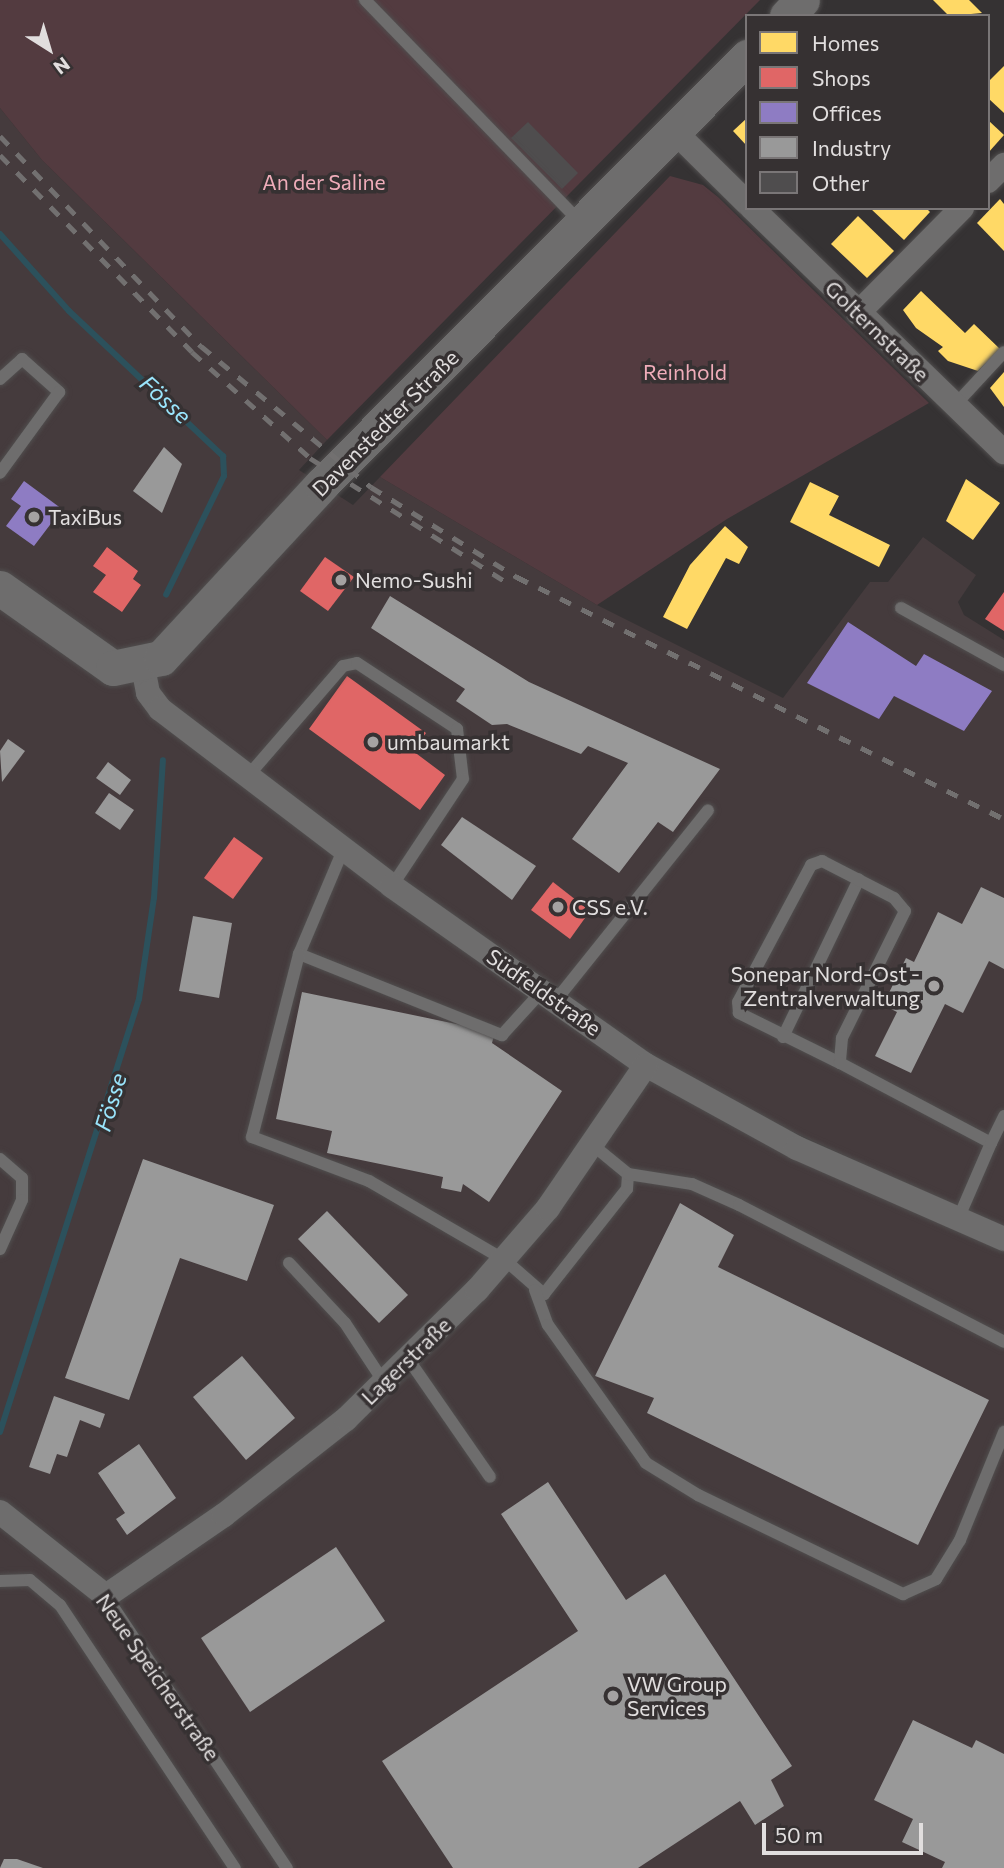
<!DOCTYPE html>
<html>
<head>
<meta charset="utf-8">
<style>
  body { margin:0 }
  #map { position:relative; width:1004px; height:1868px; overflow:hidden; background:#353233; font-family:Commissioner,sans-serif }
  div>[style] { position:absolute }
  .built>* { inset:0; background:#453b3d }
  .green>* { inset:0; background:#533b40 }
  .homes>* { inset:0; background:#ffd966 }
  .shops>* { inset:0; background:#e06666 }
  .offices>* { inset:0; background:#8e7cc3 }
  .industry>* { inset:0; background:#999 }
  .stream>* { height:6px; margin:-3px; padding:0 3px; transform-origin:3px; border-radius:3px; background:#2c515c }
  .building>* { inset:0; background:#4f4d4e }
  .roads { filter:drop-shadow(0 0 2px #504e4e) drop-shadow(0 0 2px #504e4e) }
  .lane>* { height:12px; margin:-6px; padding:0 6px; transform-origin:6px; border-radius:6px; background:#6e6d6d }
  .street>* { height:24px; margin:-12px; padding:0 12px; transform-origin:12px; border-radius:12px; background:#6e6d6d }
  .secondary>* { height:35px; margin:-17.5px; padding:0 17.5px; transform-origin:17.5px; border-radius:17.5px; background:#6e6d6d }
  .rail>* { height:5px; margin-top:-2.5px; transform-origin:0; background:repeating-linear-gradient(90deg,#727070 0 12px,transparent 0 24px) }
  .dots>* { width:19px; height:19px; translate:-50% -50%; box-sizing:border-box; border:4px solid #363132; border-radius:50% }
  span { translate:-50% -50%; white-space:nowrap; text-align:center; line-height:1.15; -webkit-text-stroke:7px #363132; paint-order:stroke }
  .park-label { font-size:21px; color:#efacb9 }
  .street-label { font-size:21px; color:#e1dede }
  .poi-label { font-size:21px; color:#e1dede }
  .left { translate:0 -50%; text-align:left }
  .right { translate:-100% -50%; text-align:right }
  .water-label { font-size:23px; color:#9ae5fc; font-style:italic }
  .legend { position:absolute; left:745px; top:14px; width:245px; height:196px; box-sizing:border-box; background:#363132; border:2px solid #7a7677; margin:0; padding:9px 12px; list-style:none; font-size:21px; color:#e1dede }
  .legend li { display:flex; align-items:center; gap:14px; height:35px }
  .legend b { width:35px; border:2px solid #7a7677 }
  .north { position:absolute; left:14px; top:14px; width:70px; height:70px; -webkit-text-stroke:5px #363132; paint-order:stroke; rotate:143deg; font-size:19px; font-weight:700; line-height:28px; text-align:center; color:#e1dede }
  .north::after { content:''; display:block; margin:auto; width:24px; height:32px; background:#e1dede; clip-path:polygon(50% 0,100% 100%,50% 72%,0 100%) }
  .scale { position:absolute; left:762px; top:1823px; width:161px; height:32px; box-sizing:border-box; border:4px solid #e1dede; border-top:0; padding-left:9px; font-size:21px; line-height:24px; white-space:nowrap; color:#e1dede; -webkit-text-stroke:5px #363132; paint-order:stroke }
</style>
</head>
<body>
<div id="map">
  <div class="built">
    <div style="clip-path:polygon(0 108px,42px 160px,327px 440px,299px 470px,353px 505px,380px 477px,597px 605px,783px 698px,870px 582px,888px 582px,923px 537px,976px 575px,958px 602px,964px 615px,1004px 640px,1004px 1228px,675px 1078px,1004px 1239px,1004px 1868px,0 1868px)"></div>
  </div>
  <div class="green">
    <div style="clip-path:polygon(0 0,760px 0,327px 440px,42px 160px,0 108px)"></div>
    <div style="clip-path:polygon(670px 176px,703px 185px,718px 197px,929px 403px,727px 519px,597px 605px,380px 477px)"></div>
  </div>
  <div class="homes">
    <div style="clip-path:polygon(933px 0,969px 0,982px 13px,949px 16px)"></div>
    <div style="clip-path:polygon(1004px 66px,1004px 113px,988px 98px,988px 82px)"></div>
    <div style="clip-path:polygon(747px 118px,747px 146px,733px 131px)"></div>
    <div style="clip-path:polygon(988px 120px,1004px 135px,988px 153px)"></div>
    <div style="clip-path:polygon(1000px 199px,1004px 204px,1004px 251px,977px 223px)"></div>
    <div style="clip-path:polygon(870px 208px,926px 208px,930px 212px,904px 240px)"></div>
    <div style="clip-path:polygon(858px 216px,894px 251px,867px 278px,831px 244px)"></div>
    <div style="clip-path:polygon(921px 291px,965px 333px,974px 324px,1000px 349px,978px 371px,948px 361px,938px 351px,943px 347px,916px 328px,903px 310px)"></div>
    <div style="clip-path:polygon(1004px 372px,1004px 407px,990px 388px)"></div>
    <div style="clip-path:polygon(966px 479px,1000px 503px,973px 540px,946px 521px)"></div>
    <div style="clip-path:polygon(810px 482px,839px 496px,829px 515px,890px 545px,879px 567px,790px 522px)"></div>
    <div style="clip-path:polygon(725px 526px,748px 547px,739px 564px,726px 558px,687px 629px,663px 617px,690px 565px)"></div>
  </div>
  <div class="shops">
    <div style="clip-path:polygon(107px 547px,138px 571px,133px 579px,141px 585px,122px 612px,93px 592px,106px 575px,93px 566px)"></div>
    <div style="clip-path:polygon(325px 557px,354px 577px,328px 611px,300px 591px)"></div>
    <div style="clip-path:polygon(1004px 592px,1004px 631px,985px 619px)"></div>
    <div style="clip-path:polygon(347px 676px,426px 733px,413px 751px,445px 775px,420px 810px,309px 729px)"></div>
    <div style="clip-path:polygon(234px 837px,263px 858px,233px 899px,204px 878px)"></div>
    <div style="clip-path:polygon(553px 882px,590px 911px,570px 939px,531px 910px)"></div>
  </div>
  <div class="offices">
    <div style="clip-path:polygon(24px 481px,62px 509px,34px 546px,6px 526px,21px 506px,11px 499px)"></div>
    <div style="clip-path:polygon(848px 622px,916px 666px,924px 654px,992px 691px,964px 731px,894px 696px,879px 719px,807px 683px)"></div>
  </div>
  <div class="industry">
    <div style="clip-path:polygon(164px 447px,182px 464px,162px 513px,133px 491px)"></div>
    <div style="clip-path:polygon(390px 596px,529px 682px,720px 769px,673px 832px,658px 822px,619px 873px,572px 839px,628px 763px,588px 746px,581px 754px,507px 724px,492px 725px,456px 701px,465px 689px,371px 628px)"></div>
    <div style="clip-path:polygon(8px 739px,25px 751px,2px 782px,0 751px)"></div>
    <div style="clip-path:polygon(108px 762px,131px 780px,120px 795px,96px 778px)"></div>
    <div style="clip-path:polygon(109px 793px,134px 810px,120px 830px,95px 813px)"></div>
    <div style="clip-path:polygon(462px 817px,536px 866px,512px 900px,441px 845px)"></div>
    <div style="clip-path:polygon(981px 887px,1004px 898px,1004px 969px,989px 961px,963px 1013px,945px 1004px,911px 1073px,875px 1056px,897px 1012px,883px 1005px,906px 958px,914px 962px,938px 912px,962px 924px)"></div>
    <div style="clip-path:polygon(193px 916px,232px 923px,219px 998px,179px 991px)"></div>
    <div style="clip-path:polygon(302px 992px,495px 1032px,492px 1043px,562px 1091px,489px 1202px,463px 1184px,461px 1192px,441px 1188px,443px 1177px,327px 1153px,332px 1131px,276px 1119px)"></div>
    <div style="clip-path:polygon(143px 1159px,274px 1205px,247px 1281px,180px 1258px,129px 1400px,65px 1378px)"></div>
    <div style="clip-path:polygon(680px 1203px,734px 1235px,718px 1267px,989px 1400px,918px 1545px,647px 1413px,654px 1398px,595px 1376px)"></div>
    <div style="clip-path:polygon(327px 1211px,408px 1295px,379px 1323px,298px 1239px)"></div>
    <div style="clip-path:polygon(242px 1356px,295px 1418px,246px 1460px,193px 1397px)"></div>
    <div style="clip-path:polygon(54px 1396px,105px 1414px,100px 1428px,80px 1420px,67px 1457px,57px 1454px,50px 1474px,29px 1467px)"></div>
    <div style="clip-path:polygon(139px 1444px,176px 1498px,127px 1535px,116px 1519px,125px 1513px,98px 1473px)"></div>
    <div style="clip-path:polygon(548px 1482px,626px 1600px,665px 1574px,792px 1766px,771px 1780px,784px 1806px,755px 1825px,740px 1801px,638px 1868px,453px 1868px,382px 1761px,578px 1631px,501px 1514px)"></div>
    <div style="clip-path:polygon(336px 1547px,385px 1621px,250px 1712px,201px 1638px)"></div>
    <div style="clip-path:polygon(913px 1720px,972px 1748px,976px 1740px,1004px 1754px,1004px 1868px,942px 1868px,945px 1862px,902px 1842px,913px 1819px,874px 1800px)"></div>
    <div style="clip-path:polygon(4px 1859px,17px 1859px,43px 1868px,0 1868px)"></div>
  </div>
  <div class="stream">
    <div style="left:0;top:234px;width:103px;rotate:48.1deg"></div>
    <div style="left:69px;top:311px;width:212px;rotate:43.3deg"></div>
    <div style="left:223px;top:456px;width:20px;rotate:87deg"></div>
    <div style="left:224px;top:476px;width:132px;rotate:116deg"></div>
    <div style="left:0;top:1432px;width:455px;rotate:-72.2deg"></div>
    <div style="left:139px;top:999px;width:102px;rotate:-81.6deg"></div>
    <div style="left:154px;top:898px;width:138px;rotate:-86.3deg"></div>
  </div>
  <div class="building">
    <div style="clip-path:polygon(528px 122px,578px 173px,562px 189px,511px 138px)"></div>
  </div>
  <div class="roads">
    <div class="lane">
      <div style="left:365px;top:0;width:309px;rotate:45.9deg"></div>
      <div style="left:0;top:379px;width:30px;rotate:-42deg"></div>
      <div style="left:22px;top:359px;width:50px;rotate:41.7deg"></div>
      <div style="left:59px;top:392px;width:100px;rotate:126.1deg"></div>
      <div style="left:955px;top:405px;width:72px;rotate:-47.2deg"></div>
      <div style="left:901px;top:608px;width:118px;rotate:29deg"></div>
      <div style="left:247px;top:777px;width:147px;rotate:-49.1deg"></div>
      <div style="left:343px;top:666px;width:14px;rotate:-12deg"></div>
      <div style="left:357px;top:663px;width:120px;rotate:33.4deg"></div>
      <div style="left:457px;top:729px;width:50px;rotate:83.2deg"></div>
      <div style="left:463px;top:779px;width:128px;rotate:123.6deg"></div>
      <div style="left:343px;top:850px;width:113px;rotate:112.9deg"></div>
      <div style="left:299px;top:954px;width:219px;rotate:21.8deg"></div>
      <div style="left:502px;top:1035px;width:59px;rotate:-47.7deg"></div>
      <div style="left:299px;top:954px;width:189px;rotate:104.4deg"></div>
      <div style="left:252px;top:1137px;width:125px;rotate:20.6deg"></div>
      <div style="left:369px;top:1181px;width:157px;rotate:30.2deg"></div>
      <div style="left:505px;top:1260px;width:52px;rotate:41.1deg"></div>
      <div style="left:544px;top:1294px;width:134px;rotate:-51.7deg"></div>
      <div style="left:627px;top:1189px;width:15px;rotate:-86deg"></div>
      <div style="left:628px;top:1174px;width:44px;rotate:-140.5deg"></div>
      <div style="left:556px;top:1000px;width:243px;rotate:-51.3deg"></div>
      <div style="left:783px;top:1037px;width:175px;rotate:-64.3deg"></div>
      <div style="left:840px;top:1063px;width:113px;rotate:-153.7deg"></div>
      <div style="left:739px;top:1013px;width:11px;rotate:-95deg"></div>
      <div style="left:738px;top:1002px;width:155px;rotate:-61.9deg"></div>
      <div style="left:811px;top:865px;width:12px;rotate:-20deg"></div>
      <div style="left:822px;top:861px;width:81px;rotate:27.2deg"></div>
      <div style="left:894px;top:898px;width:17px;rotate:50deg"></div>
      <div style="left:905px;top:911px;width:142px;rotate:116.4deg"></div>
      <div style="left:842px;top:1038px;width:25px;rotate:95deg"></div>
      <div style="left:840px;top:1063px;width:171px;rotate:27.9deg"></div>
      <div style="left:991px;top:1143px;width:81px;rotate:113.4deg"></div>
      <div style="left:991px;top:1143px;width:30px;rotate:-64deg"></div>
      <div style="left:0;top:1159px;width:29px;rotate:41deg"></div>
      <div style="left:22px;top:1178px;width:22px;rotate:90deg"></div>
      <div style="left:22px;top:1200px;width:54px;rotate:114.2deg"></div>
      <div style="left:628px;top:1174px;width:65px;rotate:8.9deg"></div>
      <div style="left:692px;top:1184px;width:51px;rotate:24.1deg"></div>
      <div style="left:739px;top:1205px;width:298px;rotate:27.3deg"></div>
      <div style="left:289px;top:1263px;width:82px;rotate:47deg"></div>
      <div style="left:345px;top:1323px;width:73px;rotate:56.7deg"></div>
      <div style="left:535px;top:1290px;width:37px;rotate:70deg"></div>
      <div style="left:548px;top:1325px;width:169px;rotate:54.6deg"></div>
      <div style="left:646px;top:1463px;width:61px;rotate:31.6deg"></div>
      <div style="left:698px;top:1495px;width:228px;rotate:25.8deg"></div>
      <div style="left:903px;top:1594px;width:36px;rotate:-24deg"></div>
      <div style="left:936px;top:1579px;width:46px;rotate:-58.4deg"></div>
      <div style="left:960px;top:1540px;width:117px;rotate:-67.8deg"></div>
      <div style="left:409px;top:1360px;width:142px;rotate:55.3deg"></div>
      <div style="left:0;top:1581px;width:30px;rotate:-2deg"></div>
      <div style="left:30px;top:1580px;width:39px;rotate:40deg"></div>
      <div style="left:60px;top:1605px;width:316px;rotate:56.4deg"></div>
      <div style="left:106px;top:1596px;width:327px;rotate:56.4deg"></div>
    </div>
    <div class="street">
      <div style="left:675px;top:132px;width:101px;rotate:44.6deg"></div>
      <div style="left:988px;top:181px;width:23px;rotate:-45deg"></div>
      <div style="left:752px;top:208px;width:351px;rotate:44.1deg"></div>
      <div style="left:858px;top:313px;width:148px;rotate:-45.3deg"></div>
      <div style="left:143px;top:667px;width:26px;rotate:79deg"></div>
      <div style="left:148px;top:693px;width:20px;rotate:53deg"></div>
      <div style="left:160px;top:709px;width:292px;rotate:37.3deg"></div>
      <div style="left:392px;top:886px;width:311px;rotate:35.2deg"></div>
      <div style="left:646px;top:1065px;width:172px;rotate:28.8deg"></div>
      <div style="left:797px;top:1148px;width:226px;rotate:23.7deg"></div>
      <div style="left:0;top:1512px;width:135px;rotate:38.4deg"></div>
      <div style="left:106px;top:1596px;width:143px;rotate:-34.5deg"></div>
      <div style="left:224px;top:1515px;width:155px;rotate:-38.2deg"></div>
      <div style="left:346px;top:1419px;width:184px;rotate:-44.6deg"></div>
      <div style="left:477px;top:1290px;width:108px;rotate:-49.1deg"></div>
      <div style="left:548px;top:1208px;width:173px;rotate:-55.6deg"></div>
    </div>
    <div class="secondary">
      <div style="left:787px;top:16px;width:22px;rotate:-47deg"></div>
      <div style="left:0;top:588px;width:138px;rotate:35.3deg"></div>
      <div style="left:113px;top:668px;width:49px;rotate:-11.8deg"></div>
      <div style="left:161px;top:658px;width:236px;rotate:-47.2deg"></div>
      <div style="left:321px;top:485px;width:604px;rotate:-45.13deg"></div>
    </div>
  </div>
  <div class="rail">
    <div style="left:0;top:136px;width:291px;rotate:46.3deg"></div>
    <div style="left:201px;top:346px;width:221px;rotate:39.7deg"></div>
    <div style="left:371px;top:487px;width:172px;rotate:31.7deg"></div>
    <div style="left:517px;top:577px;width:544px;rotate:26.42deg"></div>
    <div style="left:0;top:155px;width:275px;rotate:45.7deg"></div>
    <div style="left:192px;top:352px;width:159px;rotate:41.9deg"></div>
    <div style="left:310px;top:458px;width:236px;rotate:32.3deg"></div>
  </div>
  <div class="dots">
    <div style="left:34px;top:517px;background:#a5a2a2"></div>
    <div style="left:341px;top:580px;background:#a5a2a2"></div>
    <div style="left:373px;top:742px;background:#a5a2a2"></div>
    <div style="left:558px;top:907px;background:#a5a2a2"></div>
    <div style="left:934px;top:986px;background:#a5a2a2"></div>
    <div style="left:613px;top:1696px;background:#a5a2a2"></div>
  </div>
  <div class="park-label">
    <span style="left:324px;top:182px">An der Saline</span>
    <span style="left:685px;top:372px">Reinhold</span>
  </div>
  <div class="street-label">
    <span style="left:877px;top:331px;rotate:44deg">Golternstraße</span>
    <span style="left:385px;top:423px;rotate:-45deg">Davenstedter Straße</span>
    <span style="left:544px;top:992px;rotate:35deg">Südfeldstraße</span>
    <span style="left:406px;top:1361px;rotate:-44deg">Lagerstraße</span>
    <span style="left:158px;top:1677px;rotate:55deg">Neue Speicherstraße</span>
  </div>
  <div class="poi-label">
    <span class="left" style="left:48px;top:517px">TaxiBus</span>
    <span class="left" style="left:355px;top:580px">Nemo-Sushi</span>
    <span class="left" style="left:387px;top:742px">umbaumarkt</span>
    <span class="left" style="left:572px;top:907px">CSS e.V.</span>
    <span class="right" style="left:920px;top:986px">Sonepar Nord-Ost -<br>Zentralverwaltung</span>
    <span class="left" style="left:627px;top:1696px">VW Group<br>Services</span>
  </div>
  <div class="water-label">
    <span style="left:166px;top:399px;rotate:42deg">Fösse</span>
    <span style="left:110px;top:1102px;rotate:-73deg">Fösse</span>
  </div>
  <ul class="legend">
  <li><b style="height:19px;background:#ffd966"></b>Homes</li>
  <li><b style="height:19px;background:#e06666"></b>Shops</li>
  <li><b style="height:19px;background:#8e7cc3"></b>Offices</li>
  <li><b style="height:19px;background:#999"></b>Industry</li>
  <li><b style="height:19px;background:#4f4d4e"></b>Other</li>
  </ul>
  <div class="north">N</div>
  <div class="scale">50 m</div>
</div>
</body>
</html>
